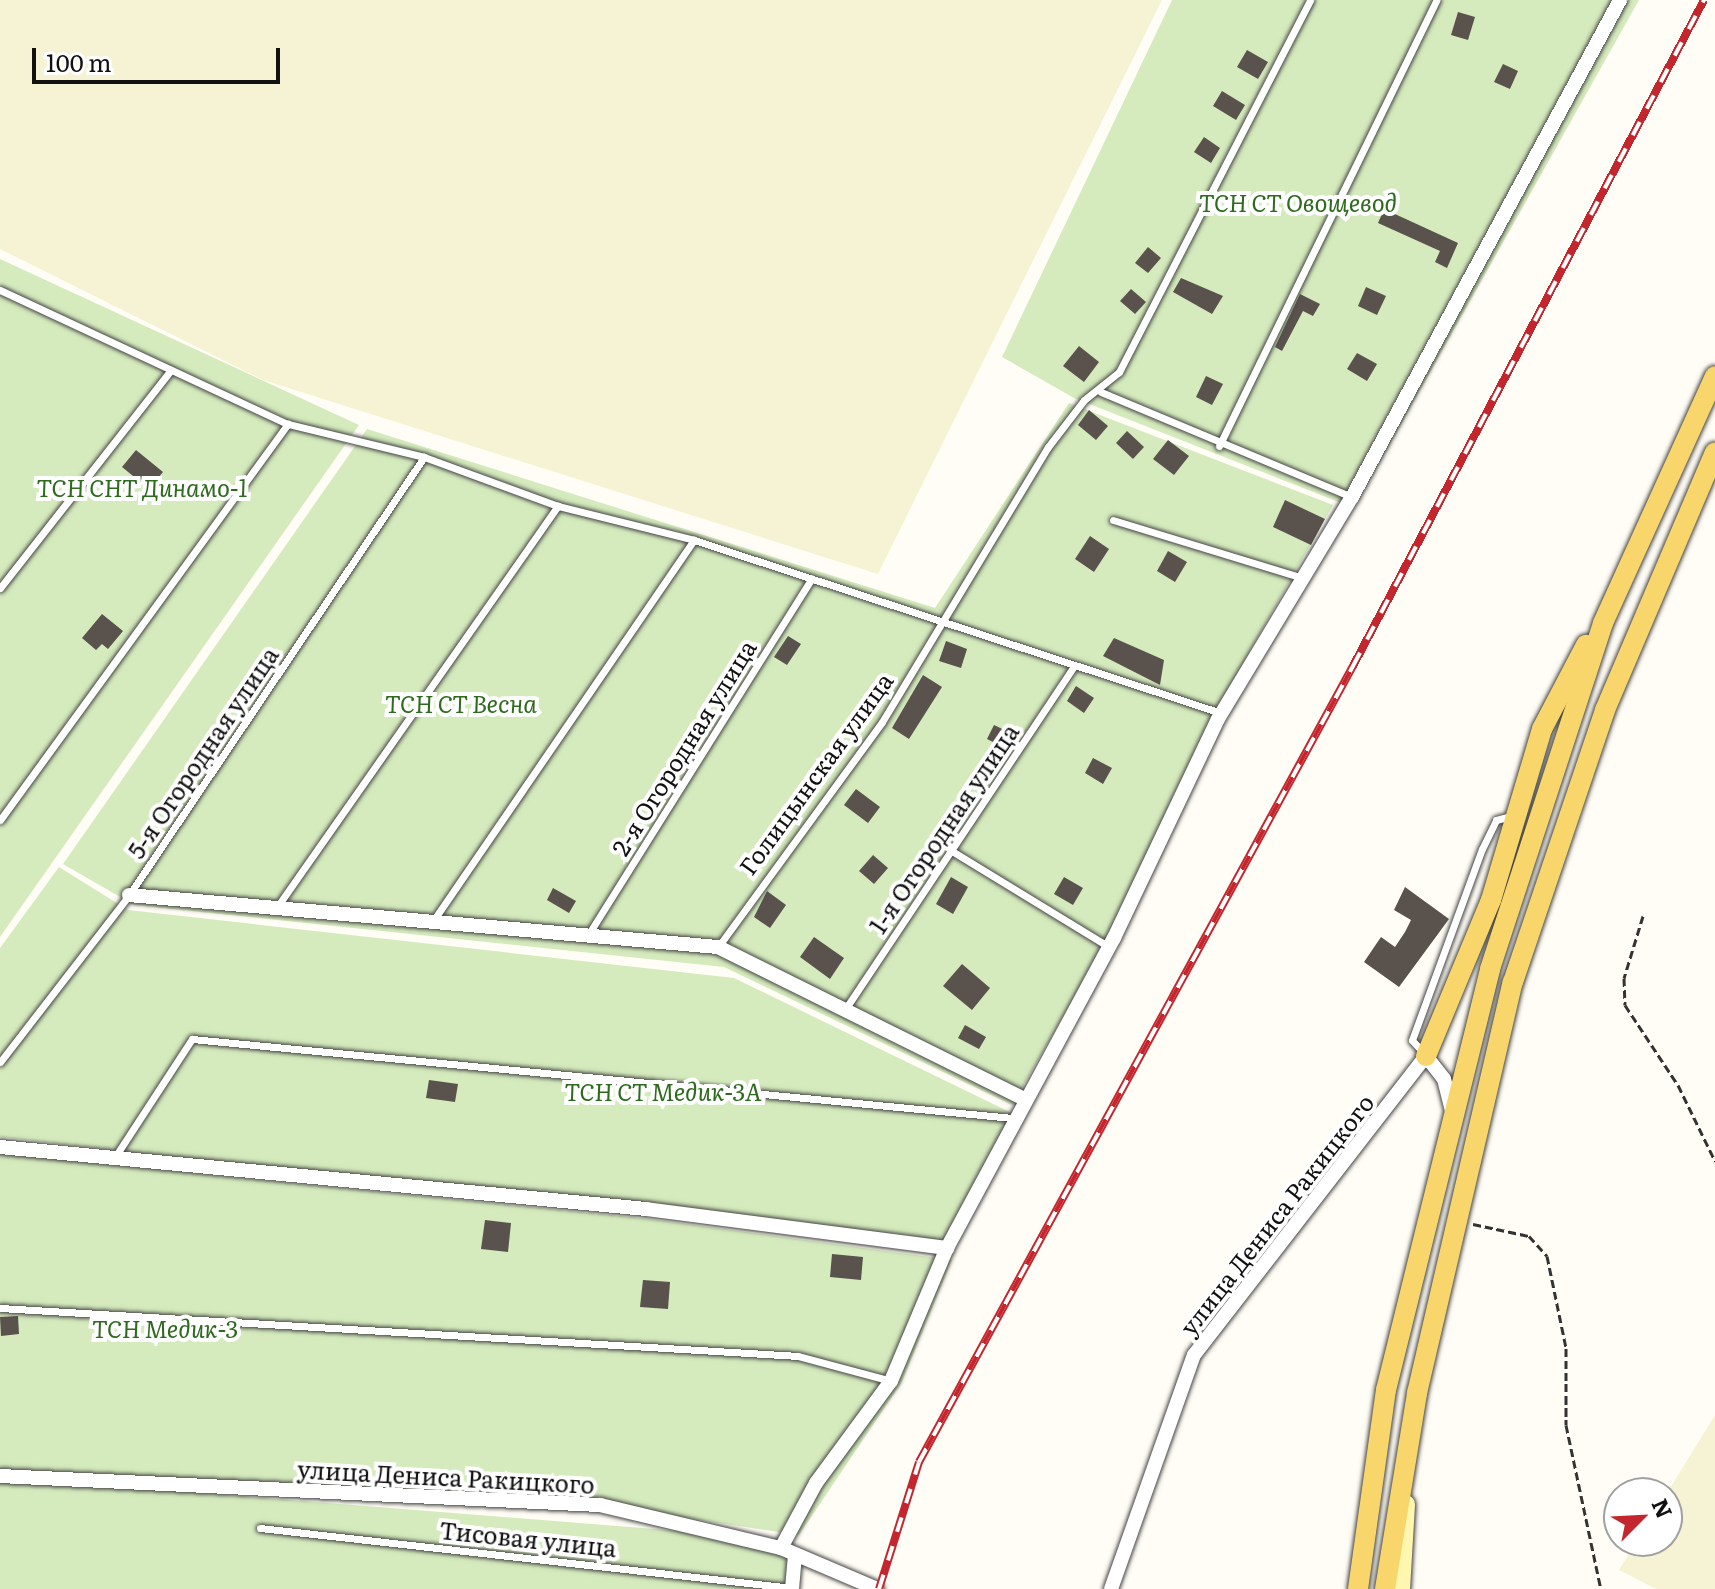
<!DOCTYPE html>
<html>
<head>
<meta charset="utf-8">
<style>
  body { margin:0 }
  #map { position:relative; width:1715px; height:1589px; overflow:hidden; background:#fffdf5; font-family:Literata,serif }
  div>[style] { position:absolute }
  .farmland>* { inset:0; background:#f6f3d4 }
  .green>* { inset:0; background:#d5ebbd }
  .building>* { inset:0; background:#5a524d }
  .path>* { height:3px; margin-top:-1.5px; transform-origin:0; background:repeating-linear-gradient(90deg,#333 0 8px,transparent 0 12px) }
  .roads { filter:drop-shadow(0 0 2px #444) drop-shadow(0 0 2px #444) }
  .service>* { height:7px; margin:-3.5px; padding:0 3.5px; transform-origin:3.5px; border-radius:3.5px; background:#fff }
  .minor>* { height:14px; margin:-7px; padding:0 7px; transform-origin:7px; border-radius:7px; background:#fff }
  .secondary>* { height:18px; margin:-9px; padding:0 9px; transform-origin:9px; border-radius:9px; background:#fff6b0 }
  .primary>* { height:20px; margin:-10px; padding:0 10px; transform-origin:10px; border-radius:10px; background:#f9d66b }
  .rail>* { height:8px; margin-top:-4px; transform-origin:0; background:repeating-linear-gradient(90deg,#fff 0 15px,#c4262e 0 30px); box-sizing:border-box; border-block:2px solid #c4262e }
  span { translate:-50% -50%; white-space:nowrap; text-align:center; line-height:1.15; -webkit-text-stroke:8px #fff; paint-order:stroke }
  .park-label { font-size:24px; color:#2f6b1f; font-style:italic }
  .street-label { font-size:24px; color:#111 }
  .north { position:absolute; left:1603px; top:1477px; width:80px; height:80px; box-sizing:border-box; background:#fff; border:2px solid #a0a0a0; border-radius:50%; rotate:66deg; font-size:22px; font-weight:700; line-height:32px; text-align:center; color:#111 }
  .north::after { content:''; display:block; margin:auto; width:28px; height:36px; background:#c4262e; clip-path:polygon(50% 0,100% 100%,50% 72%,0 100%) }
  .scale { position:absolute; left:32px; top:48px; width:248px; height:36px; box-sizing:border-box; border:4px solid #111; border-top:0; padding-left:10px; font-size:24px; line-height:28px; white-space:nowrap; color:#111; -webkit-text-stroke:6px #fff; paint-order:stroke }
</style>
</head>
<body>
<div id="map">
  <div class="farmland">
    <div style="clip-path:polygon(0 0,1162px 0,878px 574px,263px 380px,0 249px)"></div>
    <div style="clip-path:polygon(1715px 1415px,1715px 1589px,1656px 1589px,1619px 1570px,1637px 1541px,1667px 1541px,1667px 1493px)"></div>
  </div>
  <div class="green">
    <div style="clip-path:polygon(1172px 0,1639px 0,1354px 508px,1074px 398px,1002px 357px)"></div>
    <div style="clip-path:polygon(0 259px,359px 425px,0 937px)"></div>
    <div style="clip-path:polygon(1069px 403px,1333px 505px,1206px 728px,1099px 954px,1012px 1105px,724px 967px,134px 905px,63px 864px,367px 429px,935px 608px)"></div>
    <div style="clip-path:polygon(59px 867px,128px 910px,734px 978px,1020px 1117px,954px 1248px,0 1137px,0 948px)"></div>
    <div style="clip-path:polygon(0 1154px,650px 1219px,952px 1260px,902px 1382px,799px 1535px,599px 1505px,0 1476px)"></div>
    <div style="clip-path:polygon(0 1477px,793px 1540px,788px 1589px,0 1589px)"></div>
  </div>
  <div class="building">
    <div style="clip-path:polygon(1458px 12px,1475px 17px,1468px 40px,1451px 35px)"></div>
    <div style="clip-path:polygon(1247px 50px,1268px 62px,1258px 79px,1237px 67px)"></div>
    <div style="clip-path:polygon(1503px 64px,1518px 71px,1510px 89px,1494px 82px)"></div>
    <div style="clip-path:polygon(1222px 91px,1245px 105px,1236px 120px,1213px 106px)"></div>
    <div style="clip-path:polygon(1204px 137px,1220px 148px,1211px 163px,1194px 152px)"></div>
    <div style="clip-path:polygon(1384px 209px,1458px 243px,1447px 268px,1435px 262px,1440px 251px,1378px 223px)"></div>
    <div style="clip-path:polygon(1148px 247px,1161px 258px,1148px 273px,1135px 263px)"></div>
    <div style="clip-path:polygon(1181px 278px,1223px 296px,1212px 314px,1173px 292px)"></div>
    <div style="clip-path:polygon(1366px 287px,1386px 296px,1377px 315px,1358px 306px)"></div>
    <div style="clip-path:polygon(1131px 289px,1146px 302px,1135px 314px,1120px 301px)"></div>
    <div style="clip-path:polygon(1300px 294px,1320px 304px,1313px 316px,1303px 311px,1282px 351px,1275px 347px)"></div>
    <div style="clip-path:polygon(1079px 346px,1099px 362px,1084px 382px,1063px 366px)"></div>
    <div style="clip-path:polygon(1357px 353px,1377px 364px,1367px 381px,1347px 369px)"></div>
    <div style="clip-path:polygon(1206px 376px,1223px 384px,1212px 405px,1196px 397px)"></div>
    <div style="clip-path:polygon(1089px 410px,1108px 426px,1096px 440px,1078px 425px)"></div>
    <div style="clip-path:polygon(1127px 431px,1144px 447px,1133px 459px,1116px 443px)"></div>
    <div style="clip-path:polygon(1168px 440px,1189px 456px,1174px 475px,1153px 459px)"></div>
    <div style="clip-path:polygon(136px 450px,163px 472px,149px 489px,122px 467px)"></div>
    <div style="clip-path:polygon(1285px 500px,1325px 519px,1311px 545px,1273px 527px)"></div>
    <div style="clip-path:polygon(1090px 536px,1109px 549px,1094px 572px,1075px 559px)"></div>
    <div style="clip-path:polygon(1168px 551px,1187px 562px,1175px 582px,1157px 571px)"></div>
    <div style="clip-path:polygon(102px 614px,123px 631px,108px 649px,102px 644px,96px 650px,82px 638px)"></div>
    <div style="clip-path:polygon(788px 636px,801px 644px,787px 665px,774px 657px)"></div>
    <div style="clip-path:polygon(1114px 638px,1164px 660px,1160px 685px,1103px 656px)"></div>
    <div style="clip-path:polygon(946px 641px,967px 649px,961px 668px,939px 661px)"></div>
    <div style="clip-path:polygon(923px 675px,942px 687px,909px 739px,892px 728px)"></div>
    <div style="clip-path:polygon(1076px 686px,1094px 698px,1084px 713px,1067px 701px)"></div>
    <div style="clip-path:polygon(994px 725px,1015px 735px,1007px 749px,987px 739px)"></div>
    <div style="clip-path:polygon(1093px 758px,1112px 768px,1103px 784px,1085px 773px)"></div>
    <div style="clip-path:polygon(856px 789px,880px 807px,868px 823px,844px 805px)"></div>
    <div style="clip-path:polygon(873px 855px,888px 868px,874px 884px,859px 871px)"></div>
    <div style="clip-path:polygon(951px 877px,968px 887px,953px 914px,936px 904px)"></div>
    <div style="clip-path:polygon(1064px 877px,1083px 888px,1073px 905px,1054px 894px)"></div>
    <div style="clip-path:polygon(1405px 887px,1449px 919px,1399px 987px,1364px 962px,1381px 937px,1395px 947px,1405px 932px,1411px 920px,1394px 910px)"></div>
    <div style="clip-path:polygon(553px 888px,576px 901px,569px 913px,547px 900px)"></div>
    <div style="clip-path:polygon(767px 891px,786px 905px,770px 928px,754px 917px)"></div>
    <div style="clip-path:polygon(814px 937px,844px 958px,830px 979px,800px 957px)"></div>
    <div style="clip-path:polygon(962px 964px,990px 988px,972px 1010px,943px 986px)"></div>
    <div style="clip-path:polygon(965px 1025px,986px 1037px,979px 1049px,958px 1038px)"></div>
    <div style="clip-path:polygon(429px 1080px,458px 1084px,455px 1102px,426px 1098px)"></div>
    <div style="clip-path:polygon(485px 1220px,511px 1223px,508px 1252px,481px 1249px)"></div>
    <div style="clip-path:polygon(832px 1254px,863px 1257px,861px 1280px,830px 1277px)"></div>
    <div style="clip-path:polygon(643px 1280px,670px 1282px,668px 1309px,640px 1307px)"></div>
    <div style="clip-path:polygon(18px 1316px,19px 1334px,1px 1336px,0 1317px)"></div>
  </div>
  <div class="path">
    <div style="left:1643px;top:916px;width:65px;rotate:107deg"></div>
    <div style="left:1624px;top:978px;width:27px;rotate:88deg"></div>
    <div style="left:1625px;top:1005px;width:96px;rotate:56.5deg"></div>
    <div style="left:1678px;top:1085px;width:85px;rotate:64deg"></div>
    <div style="left:1473px;top:1224px;width:57px;rotate:12.1deg"></div>
    <div style="left:1529px;top:1236px;width:27px;rotate:48deg"></div>
    <div style="left:1547px;top:1256px;width:94px;rotate:78.3deg"></div>
    <div style="left:1566px;top:1348px;width:77px;rotate:90deg"></div>
    <div style="left:1566px;top:1425px;width:168px;rotate:78deg"></div>
  </div>
  <div class="roads">
    <div class="service">
      <div style="left:0;top:290px;width:318px;rotate:25deg"></div>
      <div style="left:288px;top:424px;width:140px;rotate:13.6deg"></div>
      <div style="left:424px;top:457px;width:143px;rotate:20.1deg"></div>
      <div style="left:558px;top:506px;width:140px;rotate:14deg"></div>
      <div style="left:694px;top:540px;width:555px;rotate:18.17deg"></div>
      <div style="left:1101px;top:392px;width:272px;rotate:22.7deg"></div>
      <div style="left:1219px;top:446px;width:496px;rotate:-64deg"></div>
      <div style="left:1113px;top:520px;width:199px;rotate:17deg"></div>
      <div style="left:0;top:588px;width:277px;rotate:-51.9deg"></div>
      <div style="left:0;top:820px;width:490px;rotate:-54deg"></div>
      <div style="left:952px;top:851px;width:184px;rotate:31.4deg"></div>
      <div style="left:277px;top:907px;width:490px;rotate:-55deg"></div>
      <div style="left:433px;top:921px;width:462px;rotate:-55.6deg"></div>
      <div style="left:588px;top:935px;width:421px;rotate:-57.9deg"></div>
      <div style="left:718px;top:947px;width:278px;rotate:-53.9deg"></div>
      <div style="left:882px;top:722px;width:321px;rotate:-58.9deg"></div>
      <div style="left:1048px;top:447px;width:59px;rotate:-52.5deg"></div>
      <div style="left:1084px;top:400px;width:45px;rotate:-38.7deg"></div>
      <div style="left:1119px;top:372px;width:418px;rotate:-62.8deg"></div>
      <div style="left:844px;top:1011px;width:416px;rotate:-56.3deg"></div>
      <div style="left:1423px;top:1052px;width:16px;rotate:-133deg"></div>
      <div style="left:1412px;top:1040px;width:203px;rotate:-69.9deg"></div>
      <div style="left:1482px;top:849px;width:32px;rotate:-64deg"></div>
      <div style="left:1496px;top:820px;width:20px;rotate:-15deg"></div>
      <div style="left:0;top:1062px;width:211px;rotate:-52.3deg"></div>
      <div style="left:129px;top:895px;width:528px;rotate:-56.04deg"></div>
      <div style="left:115px;top:1157px;width:141px;rotate:-56.9deg"></div>
      <div style="left:192px;top:1039px;width:824px;rotate:5.5deg"></div>
      <div style="left:0;top:1308px;width:799px;rotate:3.44deg"></div>
      <div style="left:798px;top:1356px;width:96px;rotate:15deg"></div>
      <div style="left:260px;top:1528px;width:535px;rotate:6.43deg"></div>
    </div>
    <div class="minor">
      <div style="left:129px;top:895px;width:591px;rotate:5.05deg"></div>
      <div style="left:718px;top:947px;width:339px;rotate:26.4deg"></div>
      <div style="left:0;top:1147px;width:649px;rotate:5.48deg"></div>
      <div style="left:646px;top:1209px;width:304px;rotate:7.4deg"></div>
      <div style="left:0;top:1476px;width:601px;rotate:2.77deg"></div>
      <div style="left:600px;top:1505px;width:186px;rotate:13.4deg"></div>
      <div style="left:781px;top:1548px;width:104px;rotate:23.1deg"></div>
      <div style="left:781px;top:1548px;width:74px;rotate:-61.7deg"></div>
      <div style="left:816px;top:1483px;width:127px;rotate:-53.7deg"></div>
      <div style="left:891px;top:1381px;width:144px;rotate:-67.2deg"></div>
      <div style="left:947px;top:1248px;width:352px;rotate:-61.7deg"></div>
      <div style="left:1114px;top:938px;width:242px;rotate:-64.6deg"></div>
      <div style="left:1218px;top:719px;width:259px;rotate:-58.9deg"></div>
      <div style="left:1352px;top:497px;width:565px;rotate:-61.66deg"></div>
      <div style="left:792px;top:1589px;width:33px;rotate:-85deg"></div>
      <div style="left:1111px;top:1589px;width:248px;rotate:-70.5deg"></div>
      <div style="left:1194px;top:1355px;width:378px;rotate:-52.2deg"></div>
      <div style="left:1426px;top:1056px;width:29px;rotate:52deg"></div>
      <div style="left:1444px;top:1079px;width:37px;rotate:76deg"></div>
    </div>
    <div class="secondary">
      <div style="left:1401px;top:1589px;width:85px;rotate:-86.6deg"></div>
    </div>
    <div class="primary">
      <div style="left:1426px;top:1056px;width:169px;rotate:-67.4deg"></div>
      <div style="left:1491px;top:900px;width:178px;rotate:-73.4deg"></div>
      <div style="left:1542px;top:729px;width:95px;rotate:-62.4deg"></div>
      <div style="left:1358px;top:1589px;width:201px;rotate:-82deg"></div>
      <div style="left:1386px;top:1390px;width:434px;rotate:-76.1deg"></div>
      <div style="left:1490px;top:969px;width:364px;rotate:-71.9deg"></div>
      <div style="left:1603px;top:623px;width:271px;rotate:-65.6deg"></div>
      <div style="left:1385px;top:1589px;width:199px;rotate:-80.7deg"></div>
      <div style="left:1417px;top:1393px;width:422px;rotate:-76.9deg"></div>
      <div style="left:1513px;top:982px;width:287px;rotate:-71.3deg"></div>
      <div style="left:1605px;top:710px;width:280px;rotate:-66.9deg"></div>
    </div>
  </div>
  <div class="rail">
    <div style="left:879px;top:1589px;width:133px;rotate:-72.5deg"></div>
    <div style="left:919px;top:1462px;width:907px;rotate:-61.4deg"></div>
    <div style="left:1353px;top:666px;width:753px;rotate:-62.21deg"></div>
  </div>
  <div class="park-label">
    <span style="left:1298px;top:202px">ТСН СТ Овощевод</span>
    <span style="left:142px;top:487px">ТСН СНТ Динамо-1</span>
    <span style="left:461px;top:703px">ТСН СТ Весна</span>
    <span style="left:663px;top:1091px">ТСН СТ Медик-3А</span>
    <span style="left:165px;top:1328px">ТСН Медик-3</span>
  </div>
  <div class="street-label">
    <span style="left:683px;top:747px;rotate:-58deg">2-я Огородная улица</span>
    <span style="left:202px;top:752px;rotate:-56deg">5-я Огородная улица</span>
    <span style="left:815px;top:773px;rotate:-54deg">Голицынская улица</span>
    <span style="left:943px;top:828px;rotate:-56deg">1-я Огородная улица</span>
    <span style="left:1276px;top:1214px;rotate:-52deg">улица Дениса Ракицкого</span>
    <span style="left:446px;top:1476px;rotate:3deg">улица Дениса Ракицкого</span>
    <span style="left:528px;top:1538px;rotate:6deg">Тисовая улица</span>
  </div>
  <div class="north">N</div>
  <div class="scale">100 m</div>
</div>
</body>
</html>
